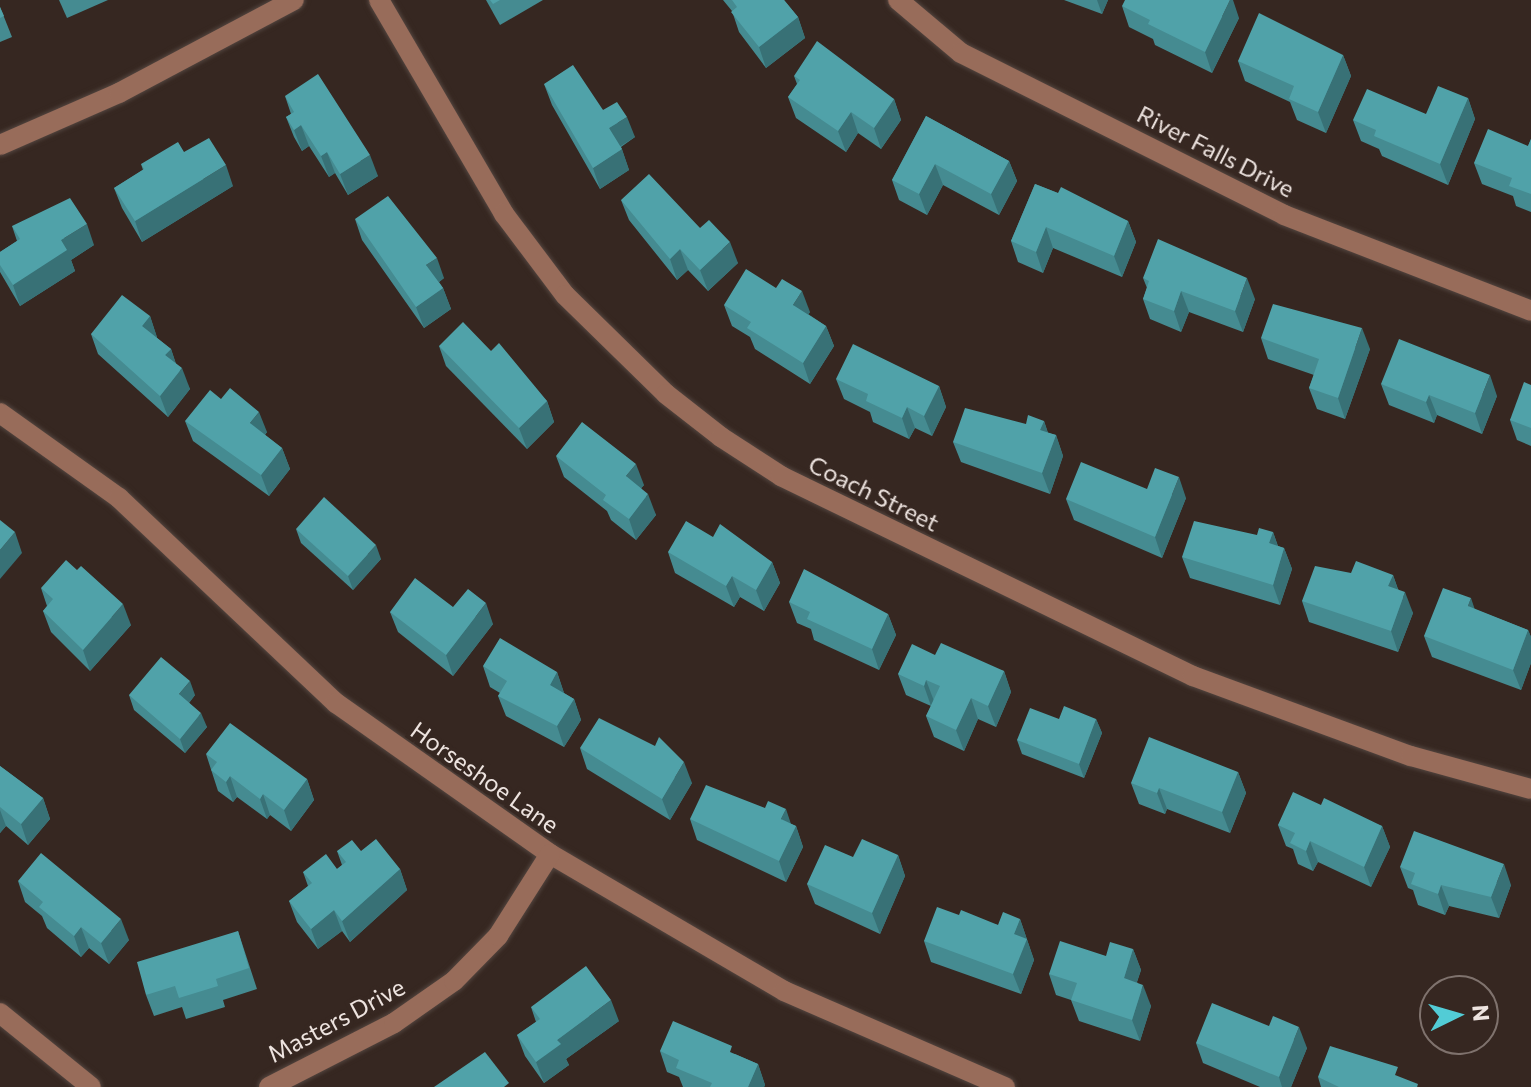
<!DOCTYPE html>
<html>
<head>
<meta charset="utf-8">
<style>
  body { margin:0 }
  #map { position:relative; width:1531px; height:1087px; overflow:hidden; background:#362721; font-family:Commissioner,sans-serif }
  div>[style] { position:absolute }
  .roads { filter:drop-shadow(0 0 2px #53453f) drop-shadow(0 0 2px #53453f) }
  .minor>* { height:20px; margin:-10px; padding:0 10px; transform-origin:10px; border-radius:10px; background:#986c5a }
  .wall>* { inset:0; background:#458b91 }
  .shaded-wall>* { inset:0; background:#387176 }
  .building>* { inset:0; background:#50a2a9 }
  span { translate:-50% -50%; white-space:nowrap; text-align:center; line-height:1.15; -webkit-text-stroke:8px #362721; paint-order:stroke }
  .street-label { font-size:24px; color:#ede3df }
  .north { position:absolute; left:1419px; top:975px; width:80px; height:80px; box-sizing:border-box; background:#362721; border:2px solid #7f726d; border-radius:50%; rotate:85deg; font-size:22px; font-weight:700; line-height:32px; text-align:center; color:#ede3df }
  .north::after { content:''; display:block; margin:auto; width:28px; height:36px; background:#52ccd6; clip-path:polygon(50% 0,100% 100%,50% 72%,0 100%) }
</style>
</head>
<body>
<div id="map">
  <div class="roads">
    <div class="minor">
      <div style="left:379px;top:0;width:248px;rotate:59.7deg"></div>
      <div style="left:504px;top:214px;width:101px;rotate:53deg"></div>
      <div style="left:565px;top:295px;width:141px;rotate:44.4deg"></div>
      <div style="left:666px;top:394px;width:70px;rotate:38deg"></div>
      <div style="left:721px;top:437px;width:72px;rotate:33deg"></div>
      <div style="left:781px;top:476px;width:458px;rotate:25.9deg"></div>
      <div style="left:1193px;top:676px;width:232px;rotate:20.2deg"></div>
      <div style="left:1411px;top:756px;width:124px;rotate:15.4deg"></div>
      <div style="left:898px;top:0;width:82px;rotate:40.1deg"></div>
      <div style="left:961px;top:53px;width:361px;rotate:26.6deg"></div>
      <div style="left:1284px;top:215px;width:265px;rotate:21.2deg"></div>
      <div style="left:0;top:145px;width:130px;rotate:-23.6deg"></div>
      <div style="left:119px;top:93px;width:198px;rotate:-28deg"></div>
      <div style="left:0;top:413px;width:146px;rotate:35.5deg"></div>
      <div style="left:119px;top:498px;width:299px;rotate:43.4deg"></div>
      <div style="left:336px;top:703px;width:262px;rotate:35.2deg"></div>
      <div style="left:550px;top:854px;width:271px;rotate:30.3deg"></div>
      <div style="left:784px;top:991px;width:241px;rotate:23.5deg"></div>
      <div style="left:0;top:1013px;width:117px;rotate:39.1deg"></div>
      <div style="left:269px;top:1087px;width:140px;rotate:-27.1deg"></div>
      <div style="left:394px;top:1023px;width:73px;rotate:-35deg"></div>
      <div style="left:454px;top:981px;width:63px;rotate:-45.6deg"></div>
      <div style="left:498px;top:936px;width:97px;rotate:-57.6deg"></div>
    </div>
  </div>
  <div class="wall">
    <div style="clip-path:polygon(59px 0,108px 0,67px 18px)"></div>
    <div style="clip-path:polygon(486px 0,543px 0,500px 25px)"></div>
    <div style="clip-path:polygon(723px 0,784px 0,798px 17px,805px 38px,766px 68px,739px 32px,732px 11px)"></div>
    <div style="clip-path:polygon(1064px 0,1108px 0,1102px 14px)"></div>
    <div style="clip-path:polygon(1122px 6px,1239px 18px,1212px 73px,1155px 45px,1153px 39px,1129px 27px)"></div>
    <div style="clip-path:polygon(0 7px,12px 37px,0 42px)"></div>
    <div style="clip-path:polygon(1343px 55px,1351px 76px,1326px 133px,1297px 120px,1290px 102px,1245px 81px,1238px 61px)"></div>
    <div style="clip-path:polygon(794px 76px,894px 99px,901px 120px,881px 149px,858px 133px,846px 152px,796px 118px,788px 97px,797px 84px)"></div>
    <div style="clip-path:polygon(544px 84px,603px 110px,635px 137px,621px 147px,629px 170px,600px 189px,552px 105px)"></div>
    <div style="clip-path:polygon(285px 96px,378px 176px,348px 195px,335px 173px,329px 177px,309px 146px,302px 151px,294px 137px,286px 117px,291px 114px)"></div>
    <div style="clip-path:polygon(1468px 98px,1475px 119px,1448px 185px,1382px 156px,1379px 149px,1361px 141px,1353px 120px,1426px 114px)"></div>
    <div style="clip-path:polygon(926px 116px,1009px 161px,1017px 181px,999px 215px,943px 185px,927px 215px,899px 200px,892px 180px)"></div>
    <div style="clip-path:polygon(1531px 139px,1531px 212px,1516px 206px,1513px 196px,1482px 184px,1474px 163px,1528px 146px)"></div>
    <div style="clip-path:polygon(141px 164px,233px 186px,142px 242px,122px 208px,114px 188px,143px 170px)"></div>
    <div style="clip-path:polygon(1035px 184px,1128px 221px,1136px 242px,1122px 277px,1053px 248px,1043px 273px,1018px 262px,1011px 241px)"></div>
    <div style="clip-path:polygon(621px 200px,700px 228px,738px 263px,708px 291px,688px 270px,677px 280px,629px 220px)"></div>
    <div style="clip-path:polygon(355px 219px,444px 278px,439px 282px,443px 288px,451px 309px,424px 328px,362px 240px)"></div>
    <div style="clip-path:polygon(12px 226px,94px 245px,71px 260px,75px 271px,20px 306px,0 272px,0 252px,17px 241px)"></div>
    <div style="clip-path:polygon(1143px 278px,1255px 299px,1243px 332px,1189px 312px,1181px 332px,1150px 319px,1143px 299px,1147px 288px)"></div>
    <div style="clip-path:polygon(724px 305px,810px 312px,808px 314px,826px 326px,834px 346px,810px 384px,755px 349px,750px 337px,732px 326px)"></div>
    <div style="clip-path:polygon(150px 316px,157px 338px,171px 349px,176px 364px,190px 389px,168px 417px,98px 354px,91px 334px)"></div>
    <div style="clip-path:polygon(1261px 338px,1370px 349px,1345px 419px,1317px 409px,1309px 388px,1314px 375px,1268px 359px)"></div>
    <div style="clip-path:polygon(439px 346px,491px 351px,547px 401px,554px 422px,527px 449px,446px 366px)"></div>
    <div style="clip-path:polygon(836px 379px,939px 386px,946px 407px,932px 436px,915px 428px,909px 439px,873px 422px,870px 412px,844px 399px)"></div>
    <div style="clip-path:polygon(1381px 384px,1497px 396px,1482px 434px,1437px 415px,1434px 423px,1389px 405px)"></div>
    <div style="clip-path:polygon(1531px 385px,1531px 446px,1517px 440px,1510px 420px)"></div>
    <div style="clip-path:polygon(185px 421px,267px 432px,265px 435px,282px 448px,290px 469px,269px 496px,193px 441px)"></div>
    <div style="clip-path:polygon(1044px 421px,1048px 433px,1056px 435px,1063px 456px,1050px 494px,961px 462px,953px 442px)"></div>
    <div style="clip-path:polygon(556px 456px,644px 485px,641px 488px,656px 515px,636px 540px,611px 520px,607px 511px,564px 477px)"></div>
    <div style="clip-path:polygon(1147px 489px,1186px 498px,1162px 558px,1074px 520px,1066px 499px)"></div>
    <div style="clip-path:polygon(296px 529px,381px 559px,353px 590px,301px 543px)"></div>
    <div style="clip-path:polygon(1273px 532px,1278px 546px,1284px 548px,1292px 569px,1280px 605px,1190px 578px,1182px 557px,1257px 535px)"></div>
    <div style="clip-path:polygon(713px 537px,772px 562px,780px 583px,764px 611px,740px 597px,734px 607px,675px 573px,668px 552px)"></div>
    <div style="clip-path:polygon(1351px 573px,1393px 575px,1398px 589px,1413px 613px,1398px 652px,1309px 622px,1302px 601px)"></div>
    <div style="clip-path:polygon(41px 588px,131px 625px,90px 671px,51px 632px,43px 611px,47px 606px)"></div>
    <div style="clip-path:polygon(789px 602px,888px 614px,896px 635px,879px 670px,814px 640px,811px 629px,797px 623px)"></div>
    <div style="clip-path:polygon(453px 607px,493px 624px,453px 676px,398px 632px,390px 612px)"></div>
    <div style="clip-path:polygon(1474px 609px,1528px 630px,1531px 637px,1531px 663px,1521px 690px,1432px 657px,1424px 636px)"></div>
    <div style="clip-path:polygon(935px 655px,1004px 671px,1011px 692px,996px 727px,978px 719px,964px 751px,934px 737px,926px 716px,931px 706px,906px 695px,898px 674px)"></div>
    <div style="clip-path:polygon(483px 666px,557px 672px,564px 693px,574px 699px,581px 720px,564px 747px,506px 716px,498px 696px,500px 693px,490px 687px)"></div>
    <div style="clip-path:polygon(129px 695px,195px 695px,189px 703px,207px 727px,185px 753px,134px 710px)"></div>
    <div style="clip-path:polygon(1059px 719px,1096px 719px,1102px 733px,1084px 778px,1022px 754px,1017px 740px)"></div>
    <div style="clip-path:polygon(580px 748px,692px 783px,670px 820px,587px 769px)"></div>
    <div style="clip-path:polygon(206px 754px,307px 779px,314px 800px,291px 831px,270px 815px,267px 819px,237px 797px,233px 802px,218px 791px)"></div>
    <div style="clip-path:polygon(0 766px,43px 798px,50px 819px,28px 845px,6px 826px,0 833px)"></div>
    <div style="clip-path:polygon(1238px 772px,1246px 793px,1230px 833px,1167px 809px,1165px 814px,1139px 804px,1131px 783px)"></div>
    <div style="clip-path:polygon(1321px 805px,1382px 826px,1390px 847px,1371px 887px,1318px 862px,1313px 871px,1298px 864px,1293px 849px,1286px 846px,1278px 825px)"></div>
    <div style="clip-path:polygon(690px 819px,791px 824px,796px 826px,803px 847px,786px 882px,697px 840px)"></div>
    <div style="clip-path:polygon(337px 851px,361px 851px,400px 869px,407px 890px,350px 942px,342px 931px,318px 949px,297px 922px,289px 901px,308px 886px,303px 872px,337px 869px,342px 865px)"></div>
    <div style="clip-path:polygon(898px 855px,905px 876px,880px 934px,815px 904px,807px 884px,853px 857px)"></div>
    <div style="clip-path:polygon(1400px 867px,1511px 885px,1499px 918px,1449px 906px,1445px 915px,1418px 905px,1413px 890px,1408px 888px)"></div>
    <div style="clip-path:polygon(18px 881px,129px 940px,109px 964px,89px 948px,81px 957px,47px 928px,42px 916px,25px 902px)"></div>
    <div style="clip-path:polygon(959px 915px,998px 925px,1020px 919px,1034px 960px,1021px 994px,931px 962px,924px 941px)"></div>
    <div style="clip-path:polygon(238px 931px,257px 989px,223px 1000px,225px 1007px,186px 1019px,182px 1007px,154px 1016px,146px 995px)"></div>
    <div style="clip-path:polygon(1133px 949px,1141px 970px,1137px 982px,1151px 1006px,1140px 1041px,1079px 1021px,1071px 1000px,1056px 995px,1049px 974px)"></div>
    <div style="clip-path:polygon(531px 1007px,619px 1021px,566px 1059px,569px 1065px,544px 1083px,525px 1056px,517px 1035px,536px 1022px)"></div>
    <div style="clip-path:polygon(1269px 1026px,1307px 1048px,1291px 1087px,1260px 1087px,1203px 1063px,1196px 1043px)"></div>
    <div style="clip-path:polygon(660px 1051px,735px 1054px,758px 1064px,765px 1085px,764px 1087px,683px 1087px,679px 1077px,667px 1072px)"></div>
    <div style="clip-path:polygon(1318px 1077px,1419px 1087px,1321px 1087px)"></div>
  </div>
  <div class="shaded-wall">
    <div style="clip-path:polygon(1097px 0,1108px 0,1102px 14px)"></div>
    <div style="clip-path:polygon(1230px 0,1233px 0,1239px 18px,1212px 73px,1205px 52px)"></div>
    <div style="clip-path:polygon(798px 17px,805px 38px,766px 68px,759px 47px)"></div>
    <div style="clip-path:polygon(1343px 55px,1351px 76px,1326px 133px,1318px 112px)"></div>
    <div style="clip-path:polygon(1468px 98px,1475px 119px,1448px 185px,1440px 164px)"></div>
    <div style="clip-path:polygon(894px 99px,901px 120px,881px 149px,874px 128px)"></div>
    <div style="clip-path:polygon(851px 112px,858px 133px,846px 152px,838px 131px)"></div>
    <div style="clip-path:polygon(627px 117px,635px 137px,616px 149px,609px 128px)"></div>
    <div style="clip-path:polygon(301px 125px,309px 146px,302px 151px,294px 130px)"></div>
    <div style="clip-path:polygon(622px 149px,629px 170px,600px 189px,593px 168px)"></div>
    <div style="clip-path:polygon(327px 152px,335px 173px,329px 177px,321px 156px)"></div>
    <div style="clip-path:polygon(370px 155px,378px 176px,348px 195px,340px 174px)"></div>
    <div style="clip-path:polygon(1009px 161px,1017px 181px,999px 215px,991px 194px)"></div>
    <div style="clip-path:polygon(935px 164px,943px 185px,927px 215px,919px 194px)"></div>
    <div style="clip-path:polygon(226px 165px,233px 186px,142px 242px,135px 221px)"></div>
    <div style="clip-path:polygon(1128px 221px,1136px 242px,1122px 277px,1114px 256px)"></div>
    <div style="clip-path:polygon(87px 224px,94px 245px,71px 260px,75px 271px,20px 306px,13px 285px,61px 240px)"></div>
    <div style="clip-path:polygon(1046px 227px,1053px 248px,1043px 273px,1036px 252px)"></div>
    <div style="clip-path:polygon(730px 242px,738px 263px,708px 291px,700px 270px)"></div>
    <div style="clip-path:polygon(680px 249px,688px 270px,677px 280px,670px 259px)"></div>
    <div style="clip-path:polygon(437px 258px,444px 278px,434px 286px,426px 265px)"></div>
    <div style="clip-path:polygon(1247px 278px,1255px 299px,1243px 332px,1235px 311px)"></div>
    <div style="clip-path:polygon(443px 288px,451px 309px,424px 328px,416px 307px)"></div>
    <div style="clip-path:polygon(802px 291px,810px 312px,801px 326px,793px 305px)"></div>
    <div style="clip-path:polygon(1181px 291px,1189px 312px,1181px 332px,1174px 311px)"></div>
    <div style="clip-path:polygon(150px 316px,157px 337px,149px 346px,142px 326px)"></div>
    <div style="clip-path:polygon(826px 326px,834px 346px,810px 384px,803px 363px)"></div>
    <div style="clip-path:polygon(1362px 328px,1370px 349px,1345px 419px,1338px 398px)"></div>
    <div style="clip-path:polygon(171px 349px,178px 370px,165px 355px)"></div>
    <div style="clip-path:polygon(182px 368px,190px 389px,168px 417px,160px 396px)"></div>
    <div style="clip-path:polygon(1490px 375px,1497px 396px,1482px 434px,1475px 413px)"></div>
    <div style="clip-path:polygon(939px 386px,946px 407px,932px 436px,924px 416px)"></div>
    <div style="clip-path:polygon(1429px 395px,1437px 415px,1434px 423px,1426px 402px)"></div>
    <div style="clip-path:polygon(547px 401px,554px 422px,527px 449px,519px 428px)"></div>
    <div style="clip-path:polygon(907px 407px,915px 428px,909px 439px,902px 418px)"></div>
    <div style="clip-path:polygon(259px 412px,267px 432px,257px 444px,250px 423px)"></div>
    <div style="clip-path:polygon(1044px 421px,1051px 442px,1040px 430px)"></div>
    <div style="clip-path:polygon(1056px 435px,1063px 456px,1050px 494px,1042px 473px)"></div>
    <div style="clip-path:polygon(282px 448px,290px 469px,269px 496px,261px 475px)"></div>
    <div style="clip-path:polygon(636px 464px,644px 485px,634px 497px,626px 476px)"></div>
    <div style="clip-path:polygon(1179px 477px,1186px 498px,1162px 558px,1155px 537px)"></div>
    <div style="clip-path:polygon(648px 494px,656px 515px,636px 540px,629px 519px)"></div>
    <div style="clip-path:polygon(15px 532px,22px 553px,0 579px,0 550px)"></div>
    <div style="clip-path:polygon(1273px 532px,1280px 553px,1269px 543px)"></div>
    <div style="clip-path:polygon(376px 545px,381px 559px,353px 590px,348px 576px)"></div>
    <div style="clip-path:polygon(1284px 548px,1292px 569px,1280px 605px,1273px 585px)"></div>
    <div style="clip-path:polygon(772px 562px,780px 583px,764px 611px,756px 590px)"></div>
    <div style="clip-path:polygon(1393px 575px,1400px 596px,1388px 586px)"></div>
    <div style="clip-path:polygon(732px 576px,740px 597px,734px 607px,726px 586px)"></div>
    <div style="clip-path:polygon(1405px 592px,1413px 613px,1398px 652px,1391px 631px)"></div>
    <div style="clip-path:polygon(1471px 598px,1478px 619px,1468px 606px)"></div>
    <div style="clip-path:polygon(486px 603px,493px 624px,453px 676px,446px 655px)"></div>
    <div style="clip-path:polygon(123px 604px,131px 625px,90px 671px,83px 650px)"></div>
    <div style="clip-path:polygon(888px 614px,896px 635px,879px 670px,872px 649px)"></div>
    <div style="clip-path:polygon(1528px 630px,1531px 637px,1531px 663px,1521px 690px,1513px 670px)"></div>
    <div style="clip-path:polygon(1004px 671px,1011px 692px,996px 727px,988px 706px)"></div>
    <div style="clip-path:polygon(557px 672px,564px 693px,557px 705px,550px 685px)"></div>
    <div style="clip-path:polygon(926px 680px,934px 701px,931px 706px,924px 686px)"></div>
    <div style="clip-path:polygon(190px 681px,195px 695px,184px 709px,179px 694px)"></div>
    <div style="clip-path:polygon(971px 698px,978px 719px,964px 751px,956px 730px)"></div>
    <div style="clip-path:polygon(574px 699px,581px 720px,564px 747px,557px 726px)"></div>
    <div style="clip-path:polygon(201px 713px,207px 727px,185px 753px,180px 739px)"></div>
    <div style="clip-path:polygon(1096px 719px,1102px 733px,1084px 778px,1079px 764px)"></div>
    <div style="clip-path:polygon(684px 762px,692px 783px,670px 820px,662px 799px)"></div>
    <div style="clip-path:polygon(1238px 772px,1246px 793px,1230px 833px,1222px 812px)"></div>
    <div style="clip-path:polygon(230px 776px,237px 797px,233px 802px,226px 782px)"></div>
    <div style="clip-path:polygon(307px 779px,314px 800px,291px 831px,284px 810px)"></div>
    <div style="clip-path:polygon(1159px 788px,1167px 809px,1165px 814px,1157px 793px)"></div>
    <div style="clip-path:polygon(263px 794px,270px 815px,267px 819px,260px 799px)"></div>
    <div style="clip-path:polygon(43px 798px,50px 819px,28px 845px,21px 824px)"></div>
    <div style="clip-path:polygon(786px 809px,793px 830px,781px 819px)"></div>
    <div style="clip-path:polygon(0 810px,6px 826px,0 833px)"></div>
    <div style="clip-path:polygon(796px 826px,803px 847px,786px 882px,779px 861px)"></div>
    <div style="clip-path:polygon(1382px 826px,1390px 847px,1371px 887px,1364px 867px)"></div>
    <div style="clip-path:polygon(1310px 841px,1318px 862px,1313px 871px,1306px 851px)"></div>
    <div style="clip-path:polygon(898px 855px,905px 876px,880px 934px,872px 913px)"></div>
    <div style="clip-path:polygon(1504px 864px,1511px 885px,1499px 918px,1491px 897px)"></div>
    <div style="clip-path:polygon(400px 869px,407px 890px,350px 942px,342px 921px)"></div>
    <div style="clip-path:polygon(1441px 885px,1449px 906px,1445px 915px,1438px 894px)"></div>
    <div style="clip-path:polygon(334px 910px,342px 931px,318px 949px,311px 929px)"></div>
    <div style="clip-path:polygon(121px 919px,129px 940px,109px 964px,101px 943px)"></div>
    <div style="clip-path:polygon(1020px 919px,1034px 960px,1021px 994px,1013px 974px,1014px 934px)"></div>
    <div style="clip-path:polygon(81px 927px,89px 948px,81px 957px,74px 936px)"></div>
    <div style="clip-path:polygon(1133px 949px,1141px 970px,1131px 999px,1124px 978px)"></div>
    <div style="clip-path:polygon(1143px 985px,1151px 1006px,1140px 1041px,1132px 1020px)"></div>
    <div style="clip-path:polygon(611px 1000px,619px 1021px,566px 1059px,569px 1065px,544px 1083px,536px 1062px,557px 1040px)"></div>
    <div style="clip-path:polygon(1299px 1027px,1307px 1048px,1291px 1087px,1282px 1087px,1279px 1077px)"></div>
    <div style="clip-path:polygon(758px 1064px,765px 1085px,764px 1087px,748px 1087px)"></div>
  </div>
  <div class="building">
    <div style="clip-path:polygon(490px 0,500px 0,493px 4px)"></div>
    <div style="clip-path:polygon(732px 0,784px 0,798px 17px,759px 47px,731px 12px,737px 7px)"></div>
    <div style="clip-path:polygon(1125px 0,1230px 0,1205px 52px,1148px 24px,1150px 20px,1122px 6px)"></div>
    <div style="clip-path:polygon(0 7px,4px 16px,0 18px)"></div>
    <div style="clip-path:polygon(1259px 13px,1343px 55px,1318px 112px,1289px 99px,1294px 86px,1238px 61px)"></div>
    <div style="clip-path:polygon(817px 41px,894px 99px,874px 128px,851px 112px,838px 131px,788px 97px,800px 80px,794px 76px)"></div>
    <div style="clip-path:polygon(573px 65px,603px 110px,617px 102px,627px 117px,609px 128px,622px 149px,593px 168px,544px 84px)"></div>
    <div style="clip-path:polygon(318px 74px,370px 155px,340px 174px,327px 152px,321px 156px,301px 125px,294px 130px,286px 117px,294px 112px,285px 96px)"></div>
    <div style="clip-path:polygon(1438px 86px,1468px 98px,1440px 164px,1374px 136px,1376px 130px,1353px 120px,1367px 89px,1426px 114px)"></div>
    <div style="clip-path:polygon(926px 116px,1009px 161px,991px 194px,935px 164px,919px 194px,892px 180px)"></div>
    <div style="clip-path:polygon(1488px 129px,1528px 146px,1531px 139px,1531px 194px,1509px 186px,1512px 178px,1474px 163px)"></div>
    <div style="clip-path:polygon(209px 138px,226px 165px,135px 221px,114px 188px,144px 169px,141px 164px,178px 142px,184px 152px)"></div>
    <div style="clip-path:polygon(649px 174px,700px 228px,709px 220px,730px 242px,700px 270px,680px 249px,670px 259px,621px 200px)"></div>
    <div style="clip-path:polygon(1035px 184px,1058px 193px,1061px 187px,1128px 221px,1114px 256px,1046px 227px,1036px 252px,1011px 241px)"></div>
    <div style="clip-path:polygon(388px 196px,437px 258px,426px 265px,443px 288px,416px 307px,355px 219px)"></div>
    <div style="clip-path:polygon(70px 198px,87px 224px,61px 240px,67px 250px,13px 285px,0 265px,0 252px,20px 239px,12px 226px)"></div>
    <div style="clip-path:polygon(1158px 239px,1247px 278px,1235px 311px,1181px 291px,1174px 311px,1143px 299px,1149px 281px,1143px 278px)"></div>
    <div style="clip-path:polygon(746px 269px,776px 288px,782px 279px,802px 291px,793px 305px,826px 326px,803px 363px,747px 328px,751px 322px,724px 305px)"></div>
    <div style="clip-path:polygon(122px 295px,150px 316px,142px 326px,171px 349px,165px 355px,182px 368px,160px 396px,91px 334px)"></div>
    <div style="clip-path:polygon(1273px 304px,1362px 328px,1338px 398px,1309px 388px,1319px 359px,1261px 338px)"></div>
    <div style="clip-path:polygon(463px 322px,491px 351px,499px 343px,547px 401px,519px 428px,439px 346px)"></div>
    <div style="clip-path:polygon(1399px 339px,1490px 375px,1475px 413px,1429px 395px,1426px 402px,1381px 384px)"></div>
    <div style="clip-path:polygon(853px 344px,939px 386px,924px 416px,907px 407px,902px 418px,866px 401px,868px 394px,836px 379px)"></div>
    <div style="clip-path:polygon(1524px 382px,1531px 385px,1531px 428px,1510px 420px)"></div>
    <div style="clip-path:polygon(230px 388px,259px 412px,250px 423px,282px 448px,261px 475px,185px 421px,210px 390px,221px 399px)"></div>
    <div style="clip-path:polygon(965px 408px,1026px 424px,1028px 415px,1044px 421px,1040px 430px,1056px 435px,1042px 473px,953px 442px)"></div>
    <div style="clip-path:polygon(582px 422px,636px 464px,626px 476px,648px 494px,629px 519px,603px 500px,606px 495px,556px 456px)"></div>
    <div style="clip-path:polygon(1081px 462px,1147px 489px,1155px 468px,1179px 477px,1155px 537px,1066px 499px)"></div>
    <div style="clip-path:polygon(324px 497px,376px 545px,348px 576px,296px 529px)"></div>
    <div style="clip-path:polygon(0 520px,15px 532px,0 550px)"></div>
    <div style="clip-path:polygon(686px 521px,713px 537px,720px 524px,772px 562px,756px 590px,732px 576px,726px 586px,668px 552px)"></div>
    <div style="clip-path:polygon(1194px 521px,1257px 535px,1259px 528px,1273px 532px,1269px 543px,1284px 548px,1273px 585px,1182px 557px)"></div>
    <div style="clip-path:polygon(66px 560px,77px 570px,81px 566px,123px 604px,83px 650px,43px 611px,53px 599px,41px 588px)"></div>
    <div style="clip-path:polygon(1356px 561px,1393px 575px,1388px 586px,1405px 592px,1391px 631px,1302px 601px,1315px 566px,1351px 573px)"></div>
    <div style="clip-path:polygon(804px 569px,888px 614px,872px 649px,807px 619px,810px 612px,789px 602px)"></div>
    <div style="clip-path:polygon(415px 578px,453px 607px,468px 589px,486px 603px,446px 655px,390px 612px)"></div>
    <div style="clip-path:polygon(1443px 588px,1471px 598px,1468px 606px,1528px 630px,1513px 670px,1424px 636px)"></div>
    <div style="clip-path:polygon(500px 638px,557px 672px,550px 685px,574px 699px,557px 726px,498px 696px,507px 681px,483px 666px)"></div>
    <div style="clip-path:polygon(941px 643px,1004px 671px,988px 706px,971px 698px,956px 730px,926px 716px,940px 686px,926px 680px,924px 686px,898px 674px,912px 644px,935px 655px)"></div>
    <div style="clip-path:polygon(161px 657px,190px 681px,179px 694px,201px 713px,180px 739px,129px 695px)"></div>
    <div style="clip-path:polygon(1064px 706px,1096px 719px,1079px 764px,1017px 740px,1030px 708px,1059px 719px)"></div>
    <div style="clip-path:polygon(599px 718px,655px 746px,659px 737px,684px 762px,662px 799px,580px 748px)"></div>
    <div style="clip-path:polygon(230px 723px,307px 779px,284px 810px,263px 794px,260px 799px,230px 776px,226px 782px,211px 770px,217px 762px,206px 754px)"></div>
    <div style="clip-path:polygon(1149px 737px,1238px 772px,1222px 812px,1159px 788px,1157px 793px,1131px 783px)"></div>
    <div style="clip-path:polygon(0 766px,43px 798px,21px 824px,0 807px)"></div>
    <div style="clip-path:polygon(706px 785px,765px 808px,768px 801px,786px 809px,781px 819px,796px 826px,779px 861px,690px 819px)"></div>
    <div style="clip-path:polygon(1293px 792px,1321px 805px,1324px 798px,1382px 826px,1364px 867px,1310px 841px,1306px 851px,1290px 843px,1295px 833px,1278px 825px)"></div>
    <div style="clip-path:polygon(1414px 831px,1504px 864px,1491px 897px,1441px 885px,1438px 894px,1411px 884px,1415px 873px,1400px 867px)"></div>
    <div style="clip-path:polygon(376px 839px,400px 869px,342px 921px,334px 910px,311px 929px,289px 901px,312px 883px,303px 872px,326px 854px,337px 869px,346px 862px,337px 851px,352px 840px,361px 851px)"></div>
    <div style="clip-path:polygon(862px 839px,898px 855px,872px 913px,807px 884px,825px 845px,853px 857px)"></div>
    <div style="clip-path:polygon(41px 853px,121px 919px,101px 943px,81px 927px,74px 936px,39px 907px,43px 902px,18px 881px)"></div>
    <div style="clip-path:polygon(937px 907px,959px 915px,961px 910px,998px 925px,1003px 912px,1020px 919px,1014px 934px,1027px 939px,1013px 974px,924px 941px)"></div>
    <div style="clip-path:polygon(238px 931px,249px 968px,216px 979px,218px 986px,179px 998px,175px 986px,146px 995px,137px 962px)"></div>
    <div style="clip-path:polygon(1060px 941px,1106px 956px,1110px 942px,1133px 949px,1124px 978px,1143px 985px,1132px 1020px,1071px 1000px,1077px 983px,1049px 974px)"></div>
    <div style="clip-path:polygon(586px 966px,611px 1000px,557px 1040px,561px 1044px,536px 1062px,517px 1035px,540px 1019px,531px 1007px)"></div>
    <div style="clip-path:polygon(1212px 1003px,1269px 1026px,1273px 1016px,1299px 1027px,1279px 1077px,1196px 1043px)"></div>
    <div style="clip-path:polygon(673px 1021px,732px 1046px,730px 1052px,758px 1064px,748px 1087px,710px 1087px,712px 1083px,676px 1068px,679px 1060px,660px 1051px)"></div>
    <div style="clip-path:polygon(1330px 1046px,1398px 1067px,1395px 1075px,1418px 1084px,1417px 1087px,1339px 1087px,1318px 1077px)"></div>
    <div style="clip-path:polygon(485px 1052px,509px 1083px,504px 1087px,434px 1087px)"></div>
  </div>
  <div class="street-label">
    <span style="left:1216px;top:151px;rotate:27deg">River Falls Drive</span>
    <span style="left:874px;top:493px;rotate:26deg">Coach Street</span>
    <span style="left:485px;top:777px;rotate:35deg">Horseshoe Lane</span>
    <span style="left:336px;top:1020px;rotate:-28deg">Masters Drive</span>
  </div>
  <div class="north">N</div>
</div>
</body>
</html>
